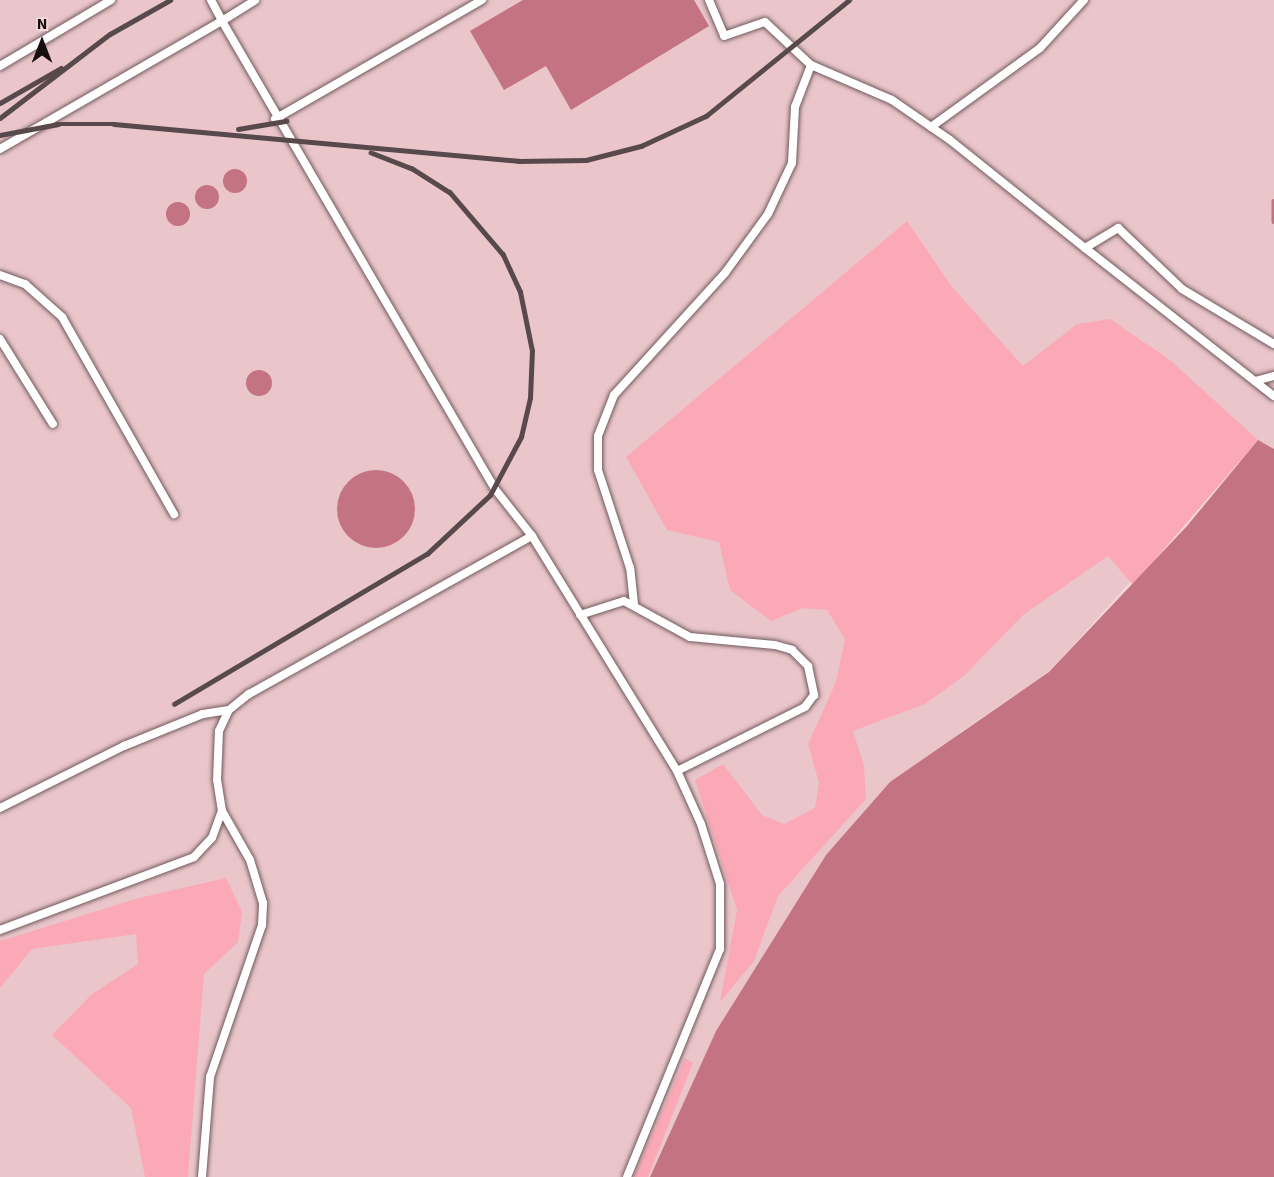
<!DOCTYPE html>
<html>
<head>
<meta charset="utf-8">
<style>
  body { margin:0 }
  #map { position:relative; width:1274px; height:1177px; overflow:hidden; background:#f2d6da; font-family:"Source Sans 3",sans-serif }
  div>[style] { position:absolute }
  .built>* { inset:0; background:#eac6cb }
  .green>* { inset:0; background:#fba9b7 }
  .water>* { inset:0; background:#c37382 }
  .round { border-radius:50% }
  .stream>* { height:4.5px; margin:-2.25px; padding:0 2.25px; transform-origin:2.25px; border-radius:2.25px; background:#c37382 }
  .roads { filter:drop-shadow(0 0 2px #715a5d) drop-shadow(0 0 2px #715a5d) }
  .service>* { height:8px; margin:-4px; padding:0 4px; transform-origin:4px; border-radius:4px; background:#fff }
  .rail>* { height:4.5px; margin:-2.25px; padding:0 2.25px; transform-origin:2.25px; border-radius:2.25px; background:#58494c }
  span { translate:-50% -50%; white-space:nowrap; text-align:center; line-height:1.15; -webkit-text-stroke:4.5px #f2d6da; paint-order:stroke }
  .north { position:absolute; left:12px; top:12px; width:60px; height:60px; -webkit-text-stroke:4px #f2d6da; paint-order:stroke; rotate:0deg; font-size:16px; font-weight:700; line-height:24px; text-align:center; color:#170e10 }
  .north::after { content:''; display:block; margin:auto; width:21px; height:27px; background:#170e10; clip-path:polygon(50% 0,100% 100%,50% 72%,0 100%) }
</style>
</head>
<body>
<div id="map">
  <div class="built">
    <div style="clip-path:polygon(0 0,1274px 0,1274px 449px,1258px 440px,1049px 672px,959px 733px,761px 962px,716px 1031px,650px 1177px,0 1177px)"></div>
  </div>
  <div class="green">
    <div style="clip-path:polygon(907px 221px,952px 287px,1023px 366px,1077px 324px,1110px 319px,1170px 360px,1258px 440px,1133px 585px,1108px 556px,1023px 615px,965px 675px,925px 704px,853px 731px,864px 766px,866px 799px,778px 896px,754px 961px,720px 1002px,737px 910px,695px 780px,723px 764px,762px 815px,784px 824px,815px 808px,819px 783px,808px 744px,836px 682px,845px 639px,827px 610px,803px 608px,771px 621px,730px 590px,719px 542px,667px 530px,626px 457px)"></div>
    <div style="clip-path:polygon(226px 878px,242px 912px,238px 942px,204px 974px,188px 1177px,145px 1177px,131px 1108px,52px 1035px,92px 994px,138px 964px,136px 934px,32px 949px,0 988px,0 941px,139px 898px)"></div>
    <div style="clip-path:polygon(685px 1058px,693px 1063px,648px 1177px,634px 1177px)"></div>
  </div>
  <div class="water">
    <div style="clip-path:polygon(523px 0,694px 0,709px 26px,571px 110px,546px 66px,504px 90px,470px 31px)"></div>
    <div class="round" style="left:223px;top:169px;width:24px;height:24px"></div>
    <div class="round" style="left:195px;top:185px;width:24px;height:24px"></div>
    <div class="round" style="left:166px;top:202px;width:24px;height:24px"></div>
    <div class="round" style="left:246px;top:370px;width:26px;height:26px"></div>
    <div style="clip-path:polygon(1258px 440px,1274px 449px,1274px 1177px,650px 1177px,716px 1031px,826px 855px,890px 782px,1049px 672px,1187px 526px)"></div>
    <div class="round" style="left:337px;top:470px;width:78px;height:78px"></div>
  </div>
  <div class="stream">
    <div style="left:1274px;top:201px;width:20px;rotate:90deg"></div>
  </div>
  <div class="roads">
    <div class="service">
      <div style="left:211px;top:0;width:24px;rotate:62deg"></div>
      <div style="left:222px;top:21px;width:39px;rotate:-32deg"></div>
      <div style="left:709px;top:0;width:39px;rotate:67deg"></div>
      <div style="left:724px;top:36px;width:43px;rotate:-18.9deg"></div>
      <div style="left:765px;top:22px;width:63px;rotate:43.1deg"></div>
      <div style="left:811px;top:65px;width:88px;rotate:23.4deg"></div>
      <div style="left:892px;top:100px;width:70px;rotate:34.6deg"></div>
      <div style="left:950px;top:140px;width:173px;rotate:38.7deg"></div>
      <div style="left:1085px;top:248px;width:39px;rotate:-31deg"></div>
      <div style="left:1118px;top:228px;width:88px;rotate:43.6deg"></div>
      <div style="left:1182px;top:289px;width:107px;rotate:30.9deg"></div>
      <div style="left:0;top:66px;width:129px;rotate:-30.7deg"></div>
      <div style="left:275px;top:119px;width:239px;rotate:-29.9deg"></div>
      <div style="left:931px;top:127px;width:135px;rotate:-35.9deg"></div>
      <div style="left:1040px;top:48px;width:65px;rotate:-47.5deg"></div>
      <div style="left:0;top:149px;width:256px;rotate:-30deg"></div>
      <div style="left:222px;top:21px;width:542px;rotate:59.74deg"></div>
      <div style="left:495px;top:489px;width:60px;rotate:51.8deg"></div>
      <div style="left:532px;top:536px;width:276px;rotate:58.3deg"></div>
      <div style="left:677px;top:771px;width:58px;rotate:65.6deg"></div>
      <div style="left:701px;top:824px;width:63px;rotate:72.4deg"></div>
      <div style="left:720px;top:884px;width:65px;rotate:90deg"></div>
      <div style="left:720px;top:949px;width:246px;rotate:112.2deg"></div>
      <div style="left:1085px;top:248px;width:240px;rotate:38.1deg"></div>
      <div style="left:0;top:275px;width:27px;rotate:20deg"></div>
      <div style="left:25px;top:284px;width:50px;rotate:41.7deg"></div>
      <div style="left:62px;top:317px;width:227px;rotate:60.4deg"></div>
      <div style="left:0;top:339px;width:100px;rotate:58.1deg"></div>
      <div style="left:1255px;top:381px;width:20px;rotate:-15deg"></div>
      <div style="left:634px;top:604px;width:36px;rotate:-96deg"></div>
      <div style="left:630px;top:568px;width:103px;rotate:-108.1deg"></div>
      <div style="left:598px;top:470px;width:34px;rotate:-90deg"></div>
      <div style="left:598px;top:436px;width:44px;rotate:-68.7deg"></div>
      <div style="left:614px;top:395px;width:165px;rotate:-47.7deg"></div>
      <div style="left:725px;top:273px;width:73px;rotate:-53.9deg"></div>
      <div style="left:768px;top:214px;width:56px;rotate:-64.8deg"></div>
      <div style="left:792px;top:163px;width:56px;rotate:-86.9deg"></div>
      <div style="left:795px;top:107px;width:45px;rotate:-69.1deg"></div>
      <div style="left:580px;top:615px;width:46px;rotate:-17.7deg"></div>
      <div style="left:624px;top:601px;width:75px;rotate:28.6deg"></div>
      <div style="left:690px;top:637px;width:85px;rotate:5.4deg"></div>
      <div style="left:775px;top:645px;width:18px;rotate:16deg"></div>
      <div style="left:792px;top:650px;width:23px;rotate:45deg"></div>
      <div style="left:808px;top:666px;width:30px;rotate:78deg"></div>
      <div style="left:814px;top:695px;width:15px;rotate:127deg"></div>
      <div style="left:805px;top:707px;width:143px;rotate:153.4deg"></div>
      <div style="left:0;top:808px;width:139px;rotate:-26.6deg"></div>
      <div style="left:124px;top:746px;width:85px;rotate:-22.1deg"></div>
      <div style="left:203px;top:714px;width:26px;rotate:-9deg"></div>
      <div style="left:0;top:930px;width:207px;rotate:-20.6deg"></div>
      <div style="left:194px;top:857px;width:26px;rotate:-47deg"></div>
      <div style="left:212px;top:838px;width:29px;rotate:-70deg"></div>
      <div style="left:202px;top:1177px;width:100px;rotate:-85.4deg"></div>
      <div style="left:210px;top:1077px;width:161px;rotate:-71.1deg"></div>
      <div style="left:262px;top:925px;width:22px;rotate:-87deg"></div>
      <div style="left:263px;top:903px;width:45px;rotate:-106.8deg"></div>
      <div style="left:250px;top:860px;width:56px;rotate:-119.7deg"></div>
      <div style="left:222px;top:811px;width:31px;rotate:-99deg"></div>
      <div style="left:217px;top:780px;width:49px;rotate:-87.7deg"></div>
      <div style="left:219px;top:731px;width:23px;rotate:-65deg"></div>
      <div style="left:229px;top:710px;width:26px;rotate:-39deg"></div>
      <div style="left:249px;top:694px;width:324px;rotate:-29.2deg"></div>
    </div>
  </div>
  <div class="rail">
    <div style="left:0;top:103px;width:70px;rotate:-29.8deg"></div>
    <div style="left:0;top:118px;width:138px;rotate:-37.4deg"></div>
    <div style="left:110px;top:34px;width:69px;rotate:-29.5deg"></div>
    <div style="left:238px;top:129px;width:49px;rotate:-9.5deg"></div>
    <div style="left:0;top:135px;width:59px;rotate:-10.7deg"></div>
    <div style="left:58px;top:124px;width:56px"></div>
    <div style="left:114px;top:124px;width:406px;rotate:5.2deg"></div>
    <div style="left:518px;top:161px;width:68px;rotate:-0.8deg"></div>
    <div style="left:586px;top:160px;width:57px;rotate:-14.3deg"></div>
    <div style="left:641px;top:146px;width:72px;rotate:-24.8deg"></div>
    <div style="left:706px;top:116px;width:184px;rotate:-39deg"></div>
    <div style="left:174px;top:704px;width:294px;rotate:-30.7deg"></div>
    <div style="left:427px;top:554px;width:86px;rotate:-43.1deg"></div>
    <div style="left:490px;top:495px;width:66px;rotate:-61.9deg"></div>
    <div style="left:521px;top:437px;width:40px;rotate:-77deg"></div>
    <div style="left:530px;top:398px;width:47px;rotate:-87.6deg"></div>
    <div style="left:532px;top:351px;width:60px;rotate:-101.5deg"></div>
    <div style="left:520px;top:292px;width:41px;rotate:-114.7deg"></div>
    <div style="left:503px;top:255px;width:82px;rotate:-130.5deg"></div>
    <div style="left:450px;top:193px;width:45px;rotate:-147.7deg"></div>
    <div style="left:412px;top:169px;width:44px;rotate:-158.7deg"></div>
  </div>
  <div class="north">N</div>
</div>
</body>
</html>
